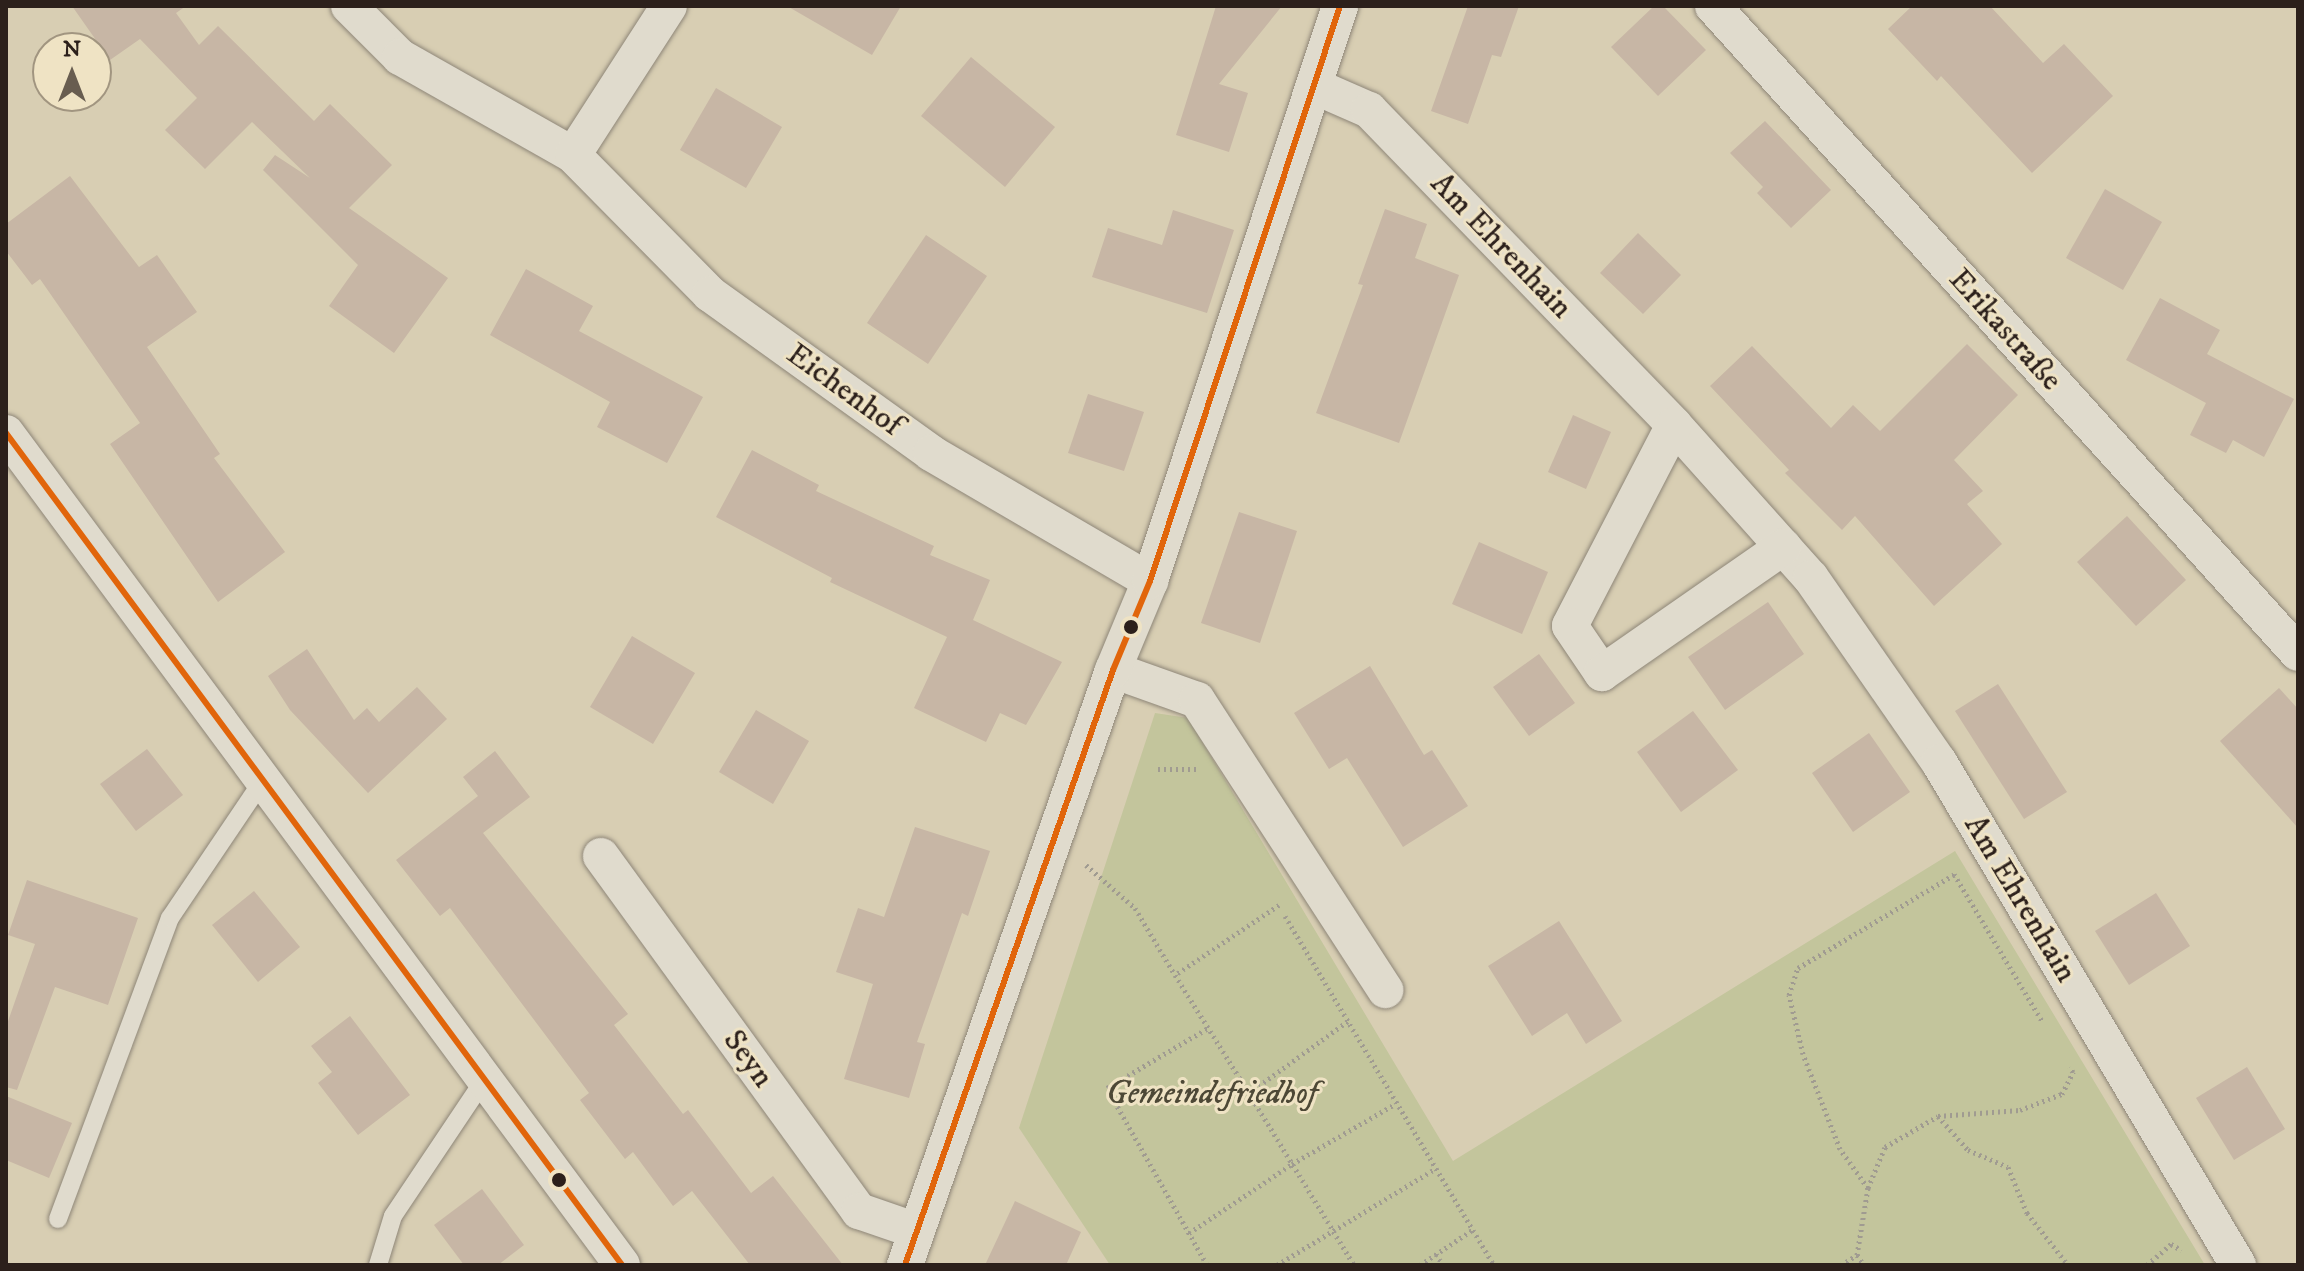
<!DOCTYPE html>
<html>
<head>
<meta charset="utf-8">
<style>
  body { margin:0 }
  #map { position:relative; width:2304px; height:1271px; overflow:hidden; background:#d8ceb3; font-family:"IM FELL DW Pica",serif }
  div>[style] { position:absolute }
  .green>* { inset:0; background:#c3c59c }
  .building>* { inset:0; background:#c7b6a5 }
  .path>* { height:5px; margin-top:-2.5px; transform-origin:0; background:repeating-linear-gradient(90deg,#a09b91 0 2px,transparent 0 6px) }
  .roads { filter:drop-shadow(0 0 2px #8e8678) drop-shadow(0 0 2px #8e8678) }
  .service>* { height:18px; margin:-9px; padding:0 9px; transform-origin:9px; border-radius:9px; background:#e0dbcd }
  .minor>* { height:36px; margin:-18px; padding:0 18px; transform-origin:18px; border-radius:18px; background:#e0dbcd }
  .bus-1>* { height:6px; margin:-3px; padding:0 3px; transform-origin:3px; border-radius:3px; background:#e1650b }
  .dots>* { width:22px; height:22px; translate:-50% -50%; box-sizing:border-box; border:4px solid #efe3c4; border-radius:50% }
  span { translate:-50% -50%; white-space:nowrap; text-align:center; line-height:1.15; -webkit-text-stroke:6px #efe3c4; paint-order:stroke }
  .street-label { font-size:32px; color:#2c201b }
  .park-label { font-size:32px; color:#4d4836; font-style:italic }
  .frame { position:absolute; inset:0; border:8px solid #2c201b; pointer-events:none }
  .north { position:absolute; left:32px; top:32px; width:80px; height:80px; box-sizing:border-box; background:#efe3c4; border:2px solid #a19580; border-radius:50%; rotate:0deg; font-size:22px; font-weight:700; line-height:32px; text-align:center; color:#2c201b }
  .north::after { content:''; display:block; margin:auto; width:28px; height:36px; background:#685d50; clip-path:polygon(50% 0,100% 100%,50% 72%,0 100%) }
</style>
</head>
<body>
<div id="map">
  <div class="green">
    <div style="clip-path:polygon(1155px 713px,1188px 718px,1453px 1161px,1955px 851px,2205px 1265px,1110px 1265px,1019px 1128px)"></div>
  </div>
  <div class="building">
    <div style="clip-path:polygon(72px 6px,186px 6px,176px 13px,199px 45px,218px 26px,314px 121px,330px 104px,392px 165px,349px 208px,448px 278px,394px 353px,329px 306px,358px 265px,263px 170px,275px 155px,310px 178px,252px 122px,205px 169px,165px 130px,197px 98px,140px 39px,110px 60px)"></div>
    <div style="clip-path:polygon(787px 6px,901px 6px,872px 55px)"></div>
    <div style="clip-path:polygon(1216px 6px,1282px 6px,1219px 84px,1248px 93px,1229px 152px,1176px 135px)"></div>
    <div style="clip-path:polygon(1468px 6px,1519px 6px,1501px 57px,1492px 55px,1468px 124px,1431px 111px)"></div>
    <div style="clip-path:polygon(1654px 6px,1663px 6px,1706px 50px,1658px 96px,1611px 47px)"></div>
    <div style="clip-path:polygon(1912px 6px,1990px 6px,2043px 63px,2064px 44px,2113px 96px,2032px 173px,1941px 76px,1937px 81px,1888px 29px)"></div>
    <div style="clip-path:polygon(971px 57px,1055px 127px,1005px 187px,921px 116px)"></div>
    <div style="clip-path:polygon(716px 88px,782px 127px,746px 188px,680px 150px)"></div>
    <div style="clip-path:polygon(1765px 121px,1831px 190px,1791px 228px,1757px 193px,1763px 187px,1730px 153px)"></div>
    <div style="clip-path:polygon(70px 176px,139px 267px,157px 255px,197px 312px,147px 347px,220px 454px,214px 458px,285px 552px,218px 602px,110px 444px,140px 423px,40px 279px,32px 285px,6px 251px,6px 224px)"></div>
    <div style="clip-path:polygon(2105px 189px,2162px 222px,2123px 290px,2066px 258px)"></div>
    <div style="clip-path:polygon(1385px 209px,1427px 224px,1415px 258px,1459px 275px,1399px 443px,1316px 413px,1363px 285px,1358px 284px)"></div>
    <div style="clip-path:polygon(1173px 210px,1234px 230px,1207px 313px,1092px 277px,1108px 228px,1162px 245px)"></div>
    <div style="clip-path:polygon(1638px 233px,1681px 275px,1643px 314px,1600px 273px)"></div>
    <div style="clip-path:polygon(926px 235px,987px 276px,928px 364px,867px 323px)"></div>
    <div style="clip-path:polygon(526px 269px,593px 306px,579px 331px,703px 397px,667px 463px,597px 427px,610px 402px,490px 335px)"></div>
    <div style="clip-path:polygon(2160px 298px,2220px 330px,2207px 354px,2294px 399px,2264px 457px,2233px 440px,2226px 453px,2190px 435px,2206px 403px,2126px 360px)"></div>
    <div style="clip-path:polygon(1967px 344px,2018px 395px,1954px 460px,1983px 491px,1967px 504px,2002px 544px,1934px 606px,1855px 516px,1842px 530px,1785px 473px,1789px 470px,1710px 386px,1752px 346px,1831px 428px,1853px 405px,1880px 431px)"></div>
    <div style="clip-path:polygon(1088px 394px,1144px 412px,1124px 471px,1068px 453px)"></div>
    <div style="clip-path:polygon(1573px 415px,1611px 432px,1586px 489px,1548px 472px)"></div>
    <div style="clip-path:polygon(752px 450px,819px 485px,816px 491px,934px 546px,930px 555px,990px 580px,973px 620px,1062px 662px,1026px 725px,1000px 713px,986px 742px,914px 708px,947px 637px,830px 582px,832px 578px,716px 517px)"></div>
    <div style="clip-path:polygon(1239px 512px,1297px 531px,1260px 643px,1201px 623px)"></div>
    <div style="clip-path:polygon(2127px 516px,2186px 580px,2136px 626px,2077px 562px)"></div>
    <div style="clip-path:polygon(1479px 542px,1548px 572px,1522px 634px,1452px 604px)"></div>
    <div style="clip-path:polygon(1768px 602px,1804px 654px,1725px 710px,1688px 657px)"></div>
    <div style="clip-path:polygon(632px 636px,695px 673px,653px 744px,590px 707px)"></div>
    <div style="clip-path:polygon(307px 649px,354px 720px,367px 708px,379px 722px,417px 687px,447px 719px,368px 793px,290px 710px,268px 676px)"></div>
    <div style="clip-path:polygon(1539px 654px,1575px 703px,1529px 736px,1493px 687px)"></div>
    <div style="clip-path:polygon(1370px 666px,1424px 755px,1432px 750px,1468px 806px,1403px 847px,1347px 758px,1329px 769px,1294px 713px)"></div>
    <div style="clip-path:polygon(1998px 684px,2067px 792px,2024px 819px,1955px 711px)"></div>
    <div style="clip-path:polygon(2279px 688px,2298px 709px,2298px 828px,2220px 741px)"></div>
    <div style="clip-path:polygon(756px 710px,809px 741px,773px 804px,719px 772px)"></div>
    <div style="clip-path:polygon(1693px 711px,1738px 770px,1681px 812px,1637px 752px)"></div>
    <div style="clip-path:polygon(1869px 733px,1910px 792px,1853px 832px,1812px 773px)"></div>
    <div style="clip-path:polygon(147px 749px,183px 795px,136px 831px,100px 784px)"></div>
    <div style="clip-path:polygon(495px 751px,530px 797px,483px 833px,628px 1014px,614px 1025px,683px 1114px,688px 1110px,751px 1193px,773px 1176px,843px 1265px,750px 1265px,692px 1191px,673px 1206px,633px 1152px,625px 1159px,580px 1100px,589px 1093px,450px 908px,440px 916px,396px 860px,478px 796px,463px 777px)"></div>
    <div style="clip-path:polygon(915px 827px,990px 851px,968px 916px,962px 913px,917px 1042px,925px 1044px,909px 1098px,844px 1079px,873px 984px,836px 972px,858px 908px,884px 917px)"></div>
    <div style="clip-path:polygon(27px 880px,138px 918px,108px 1005px,55px 987px,17px 1090px,6px 1087px,6px 1027px,35px 944px,8px 935px)"></div>
    <div style="clip-path:polygon(254px 891px,300px 947px,258px 982px,212px 925px)"></div>
    <div style="clip-path:polygon(2156px 893px,2190px 946px,2129px 985px,2095px 931px)"></div>
    <div style="clip-path:polygon(1559px 921px,1622px 1021px,1586px 1044px,1567px 1013px,1532px 1036px,1488px 966px)"></div>
    <div style="clip-path:polygon(350px 1016px,410px 1095px,358px 1135px,318px 1083px,332px 1072px,311px 1046px)"></div>
    <div style="clip-path:polygon(2247px 1067px,2285px 1129px,2234px 1160px,2196px 1098px)"></div>
    <div style="clip-path:polygon(6px 1096px,72px 1123px,49px 1178px,6px 1160px)"></div>
    <div style="clip-path:polygon(482px 1189px,524px 1245px,498px 1265px,464px 1265px,434px 1225px)"></div>
    <div style="clip-path:polygon(1015px 1201px,1081px 1232px,1066px 1265px,985px 1265px)"></div>
  </div>
  <div class="path">
    <div style="left:1158px;top:769px;width:38px"></div>
    <div style="left:1086px;top:865px;width:65px;rotate:41.3deg"></div>
    <div style="left:1135px;top:908px;width:78px;rotate:59.2deg"></div>
    <div style="left:1954px;top:874px;width:171px;rotate:59.1deg"></div>
    <div style="left:1279px;top:905px;width:125px;rotate:146.1deg"></div>
    <div style="left:1175px;top:975px;width:139px;rotate:57.9deg"></div>
    <div style="left:1249px;top:1093px;width:122px;rotate:-36deg"></div>
    <div style="left:1285px;top:916px;width:407px;rotate:59.1deg"></div>
    <div style="left:1249px;top:1093px;width:202px;rotate:58.6deg"></div>
    <div style="left:1938px;top:1116px;width:45px;rotate:48.6deg"></div>
    <div style="left:1968px;top:1150px;width:43px;rotate:23deg"></div>
    <div style="left:2008px;top:1167px;width:50px;rotate:67.6deg"></div>
    <div style="left:2027px;top:1213px;width:66px;rotate:51.7deg"></div>
    <div style="left:1868px;top:1188px;width:48px;rotate:-125.7deg"></div>
    <div style="left:1840px;top:1149px;width:102px;rotate:-111.3deg"></div>
    <div style="left:1803px;top:1054px;width:61px;rotate:-103.3deg"></div>
    <div style="left:1789px;top:995px;width:28px;rotate:-72deg"></div>
    <div style="left:1798px;top:968px;width:185px;rotate:-30.9deg"></div>
    <div style="left:1189px;top:1233px;width:124px;rotate:-33.8deg"></div>
    <div style="left:1292px;top:1164px;width:119px;rotate:-30.2deg"></div>
    <div style="left:1436px;top:1254px;width:13px;rotate:58deg"></div>
    <div style="left:1857px;top:1255px;width:68px;rotate:-80.7deg"></div>
    <div style="left:1868px;top:1188px;width:44px;rotate:-67.5deg"></div>
    <div style="left:1885px;top:1147px;width:61px;rotate:-30.3deg"></div>
    <div style="left:1938px;top:1116px;width:82px;rotate:-4.2deg"></div>
    <div style="left:2020px;top:1110px;width:45px;rotate:-20.9deg"></div>
    <div style="left:2062px;top:1094px;width:25px;rotate:-63deg"></div>
    <div style="left:2073px;top:1072px;width:6px;rotate:-121deg"></div>
    <div style="left:1207px;top:1265px;width:203px;rotate:-119.5deg"></div>
    <div style="left:1107px;top:1088px;width:117px;rotate:-30.7deg"></div>
    <div style="left:1277px;top:1265px;width:185px;rotate:-31.3deg"></div>
    <div style="left:1420px;top:1265px;width:63px;rotate:-33.9deg"></div>
    <div style="left:1841px;top:1265px;width:19px;rotate:-32deg"></div>
    <div style="left:1857px;top:1255px;width:12px;rotate:55deg"></div>
    <div style="left:2147px;top:1265px;width:32px;rotate:-41deg"></div>
    <div style="left:2171px;top:1244px;width:12px;rotate:31deg"></div>
  </div>
  <div class="roads">
    <div class="service">
      <div style="left:58px;top:1219px;width:321px;rotate:-69.6deg"></div>
      <div style="left:170px;top:918px;width:166px;rotate:-56deg"></div>
      <div style="left:378px;top:1265px;width:51px;rotate:-73deg"></div>
      <div style="left:393px;top:1216px;width:164px;rotate:-56.2deg"></div>
    </div>
    <div class="minor">
      <div style="left:349px;top:6px;width:72px;rotate:45deg"></div>
      <div style="left:400px;top:57px;width:199px;rotate:29.5deg"></div>
      <div style="left:573px;top:155px;width:195px;rotate:45.4deg"></div>
      <div style="left:710px;top:294px;width:272px;rotate:35.7deg"></div>
      <div style="left:931px;top:453px;width:254px;rotate:30.3deg"></div>
      <div style="left:1713px;top:6px;width:872px;rotate:47.88deg"></div>
      <div style="left:1314px;top:86px;width:60px;rotate:23.6deg"></div>
      <div style="left:1369px;top:110px;width:438px;rotate:45.9deg"></div>
      <div style="left:1674px;top:425px;width:205px;rotate:48.2deg"></div>
      <div style="left:1811px;top:578px;width:224px;rotate:55.2deg"></div>
      <div style="left:1939px;top:762px;width:585px;rotate:59.27deg"></div>
      <div style="left:573px;top:155px;width:177px;rotate:-57.2deg"></div>
      <div style="left:1674px;top:425px;width:226px;rotate:117.4deg"></div>
      <div style="left:1570px;top:626px;width:57px;rotate:55.8deg"></div>
      <div style="left:1602px;top:673px;width:221px;rotate:-34.8deg"></div>
      <div style="left:6px;top:433px;width:1035px;rotate:53.48deg"></div>
      <div style="left:1113px;top:670px;width:89px;rotate:19.7deg"></div>
      <div style="left:1197px;top:700px;width:346px;rotate:57deg"></div>
      <div style="left:601px;top:856px;width:439px;rotate:54deg"></div>
      <div style="left:859px;top:1211px;width:61px;rotate:19deg"></div>
      <div style="left:905px;top:1265px;width:630px;rotate:-70.73deg"></div>
      <div style="left:1113px;top:670px;width:96px;rotate:-67.4deg"></div>
      <div style="left:1150px;top:581px;width:606px;rotate:-71.71deg"></div>
    </div>
  </div>
  <div class="bus-1">
    <div style="left:6px;top:433px;width:1035px;rotate:53.48deg"></div>
    <div style="left:905px;top:1265px;width:630px;rotate:-70.73deg"></div>
    <div style="left:1113px;top:670px;width:96px;rotate:-67.4deg"></div>
    <div style="left:1150px;top:581px;width:606px;rotate:-71.71deg"></div>
  </div>
  <div class="dots">
    <div style="left:1131px;top:627px;background:#2c201b"></div>
    <div style="left:559px;top:1180px;background:#2c201b"></div>
  </div>
  <div class="street-label">
    <span style="left:1501px;top:246px;rotate:46deg">Am Ehrenhain</span>
    <span style="left:2005px;top:330px;rotate:48deg">Erikastraße</span>
    <span style="left:844px;top:390px;rotate:36deg">Eichenhof</span>
    <span style="left:2020px;top:899px;rotate:59deg">Am Ehrenhain</span>
    <span style="left:748px;top:1059px;rotate:54deg">Seyn</span>
  </div>
  <div class="park-label">
    <span style="left:1212px;top:1094px">Gemeindefriedhof</span>
  </div>
  <div class="frame"></div>
  <div class="north">N</div>
</div>
</body>
</html>
